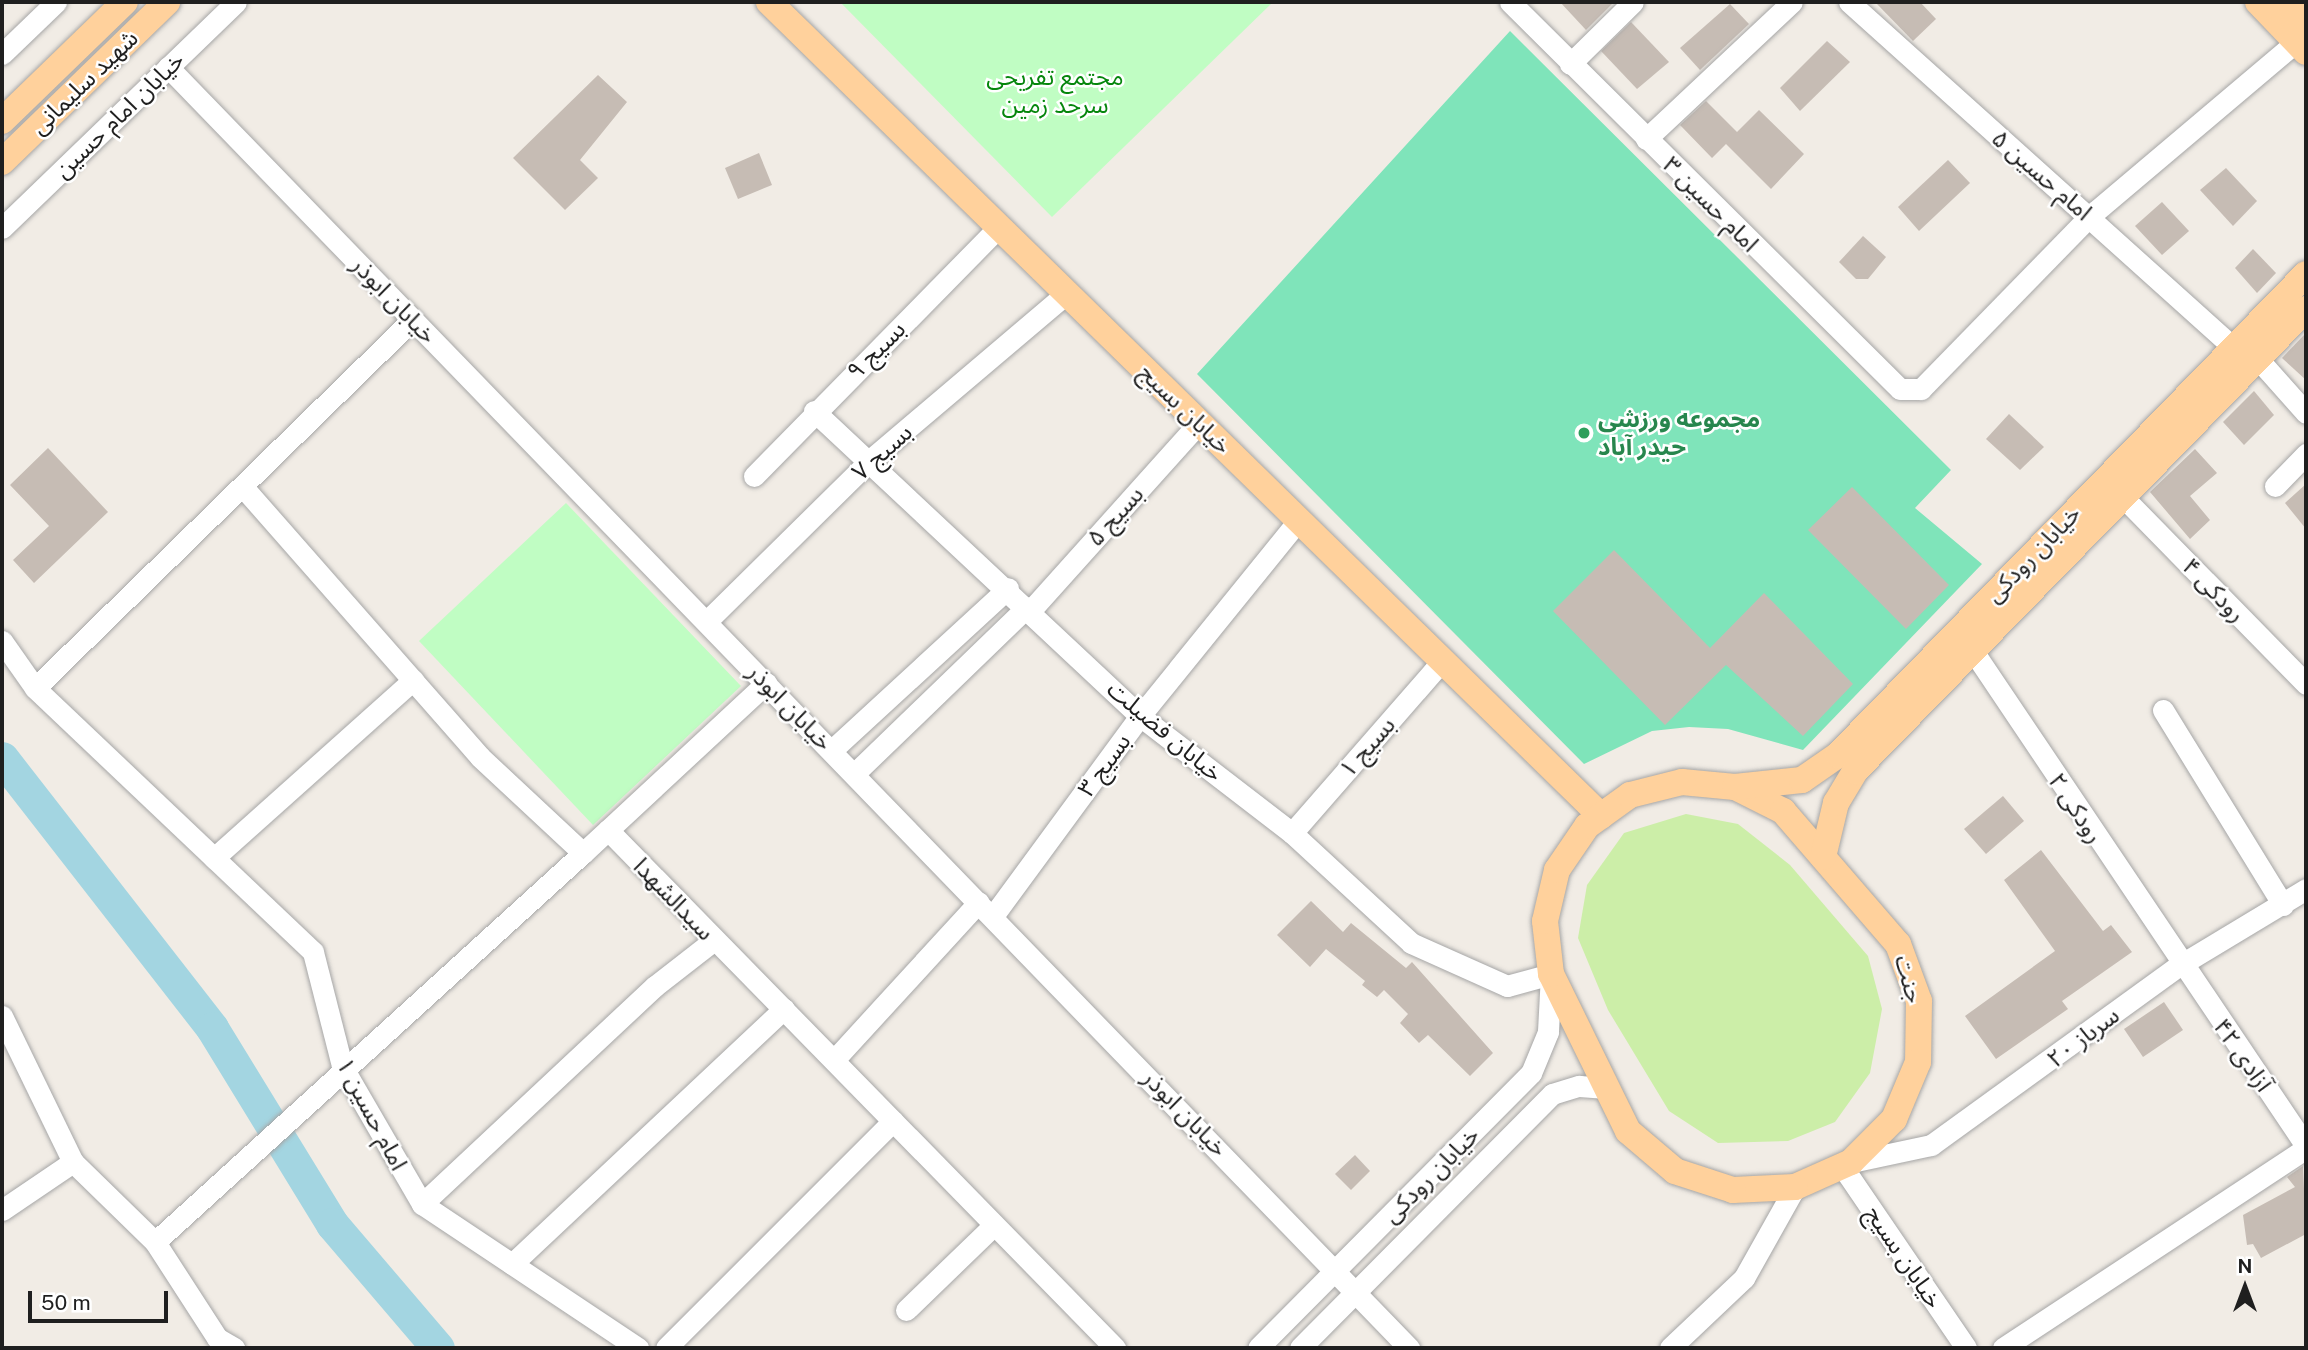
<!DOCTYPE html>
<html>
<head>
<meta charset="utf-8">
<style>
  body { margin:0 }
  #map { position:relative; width:2308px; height:1350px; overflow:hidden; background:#f1ece5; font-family:"Public Sans","Noto Sans Arabic",sans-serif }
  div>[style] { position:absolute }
  .grass>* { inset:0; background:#cceea8 }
  .park>* { inset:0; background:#c0fdc3 }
  .pitch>* { inset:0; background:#7fe4ba }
  .river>* { height:33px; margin:-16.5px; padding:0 16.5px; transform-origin:16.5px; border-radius:16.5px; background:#a3d5e1 }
  .building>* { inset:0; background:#c6bcb4 }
  .roads { filter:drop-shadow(0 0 2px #a6a6a6) drop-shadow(0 0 2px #a6a6a6) }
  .minor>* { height:21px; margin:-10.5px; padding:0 10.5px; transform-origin:10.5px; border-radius:10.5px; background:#fff }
  .major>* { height:26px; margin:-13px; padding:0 13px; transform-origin:13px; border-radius:13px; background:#ffd19c }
  .dots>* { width:19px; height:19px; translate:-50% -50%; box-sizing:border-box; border:4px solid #fff; border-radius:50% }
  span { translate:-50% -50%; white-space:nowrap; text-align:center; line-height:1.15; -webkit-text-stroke:5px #fff; paint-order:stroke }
  .park-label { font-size:24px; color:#05860c }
  .street-label { font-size:24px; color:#1f1f1f }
  .leisure-label { font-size:24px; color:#27864d; font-weight:700 }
  .left { translate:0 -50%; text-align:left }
  .frame { position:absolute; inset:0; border:4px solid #1f1f1f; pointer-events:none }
  .north { position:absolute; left:2210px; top:1252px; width:70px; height:70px; -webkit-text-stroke:5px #fff; paint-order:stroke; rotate:0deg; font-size:19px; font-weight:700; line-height:28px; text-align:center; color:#1f1f1f }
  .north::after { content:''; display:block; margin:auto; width:24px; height:32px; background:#1f1f1f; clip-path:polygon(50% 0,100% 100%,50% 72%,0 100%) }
  .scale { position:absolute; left:28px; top:1291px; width:140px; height:32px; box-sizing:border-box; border:4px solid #1f1f1f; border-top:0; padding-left:9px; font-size:21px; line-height:24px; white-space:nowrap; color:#1f1f1f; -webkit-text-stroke:5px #fff; paint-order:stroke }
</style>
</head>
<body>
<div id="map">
  <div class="grass">
    <div style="clip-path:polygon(1686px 814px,1738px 824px,1790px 865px,1868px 956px,1882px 1009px,1870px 1073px,1835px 1122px,1788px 1141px,1718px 1143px,1669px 1111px,1608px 1010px,1578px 938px,1587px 885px,1624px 833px)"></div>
  </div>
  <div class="park">
    <div style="clip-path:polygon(840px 2px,1273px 2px,1052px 217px)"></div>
    <div style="clip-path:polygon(566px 503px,741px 686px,593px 825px,419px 641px)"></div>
  </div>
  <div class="pitch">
    <div style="clip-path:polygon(1510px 31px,1951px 470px,1915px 508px,1982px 564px,1803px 750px,1728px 729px,1689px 727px,1652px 731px,1584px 764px,1197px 374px)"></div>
  </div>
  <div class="river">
    <div style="left:2px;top:758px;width:342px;rotate:52.1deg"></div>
    <div style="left:212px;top:1028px;width:230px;rotate:58.5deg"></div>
    <div style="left:332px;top:1224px;width:163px;rotate:49.5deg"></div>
  </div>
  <div class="building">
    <div style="clip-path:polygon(1560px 2px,1612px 2px,1613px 3px,1586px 30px)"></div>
    <div style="clip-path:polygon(1875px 2px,1920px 2px,1936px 19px,1913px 41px)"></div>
    <div style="clip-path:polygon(1730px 4px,1749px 24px,1700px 70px,1680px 48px)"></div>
    <div style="clip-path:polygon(1631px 22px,1669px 62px,1637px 89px,1601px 51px)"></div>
    <div style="clip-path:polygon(1827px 41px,1850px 62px,1800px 111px,1780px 88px)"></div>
    <div style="clip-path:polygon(598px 75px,627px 102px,580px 160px,598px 178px,565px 210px,513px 158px)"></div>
    <div style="clip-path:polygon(1706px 101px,1737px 132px,1759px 110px,1804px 154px,1771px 189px,1726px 144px,1712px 158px,1680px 125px)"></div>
    <div style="clip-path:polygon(759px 153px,772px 185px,738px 199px,725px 168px)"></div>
    <div style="clip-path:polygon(1948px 160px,1970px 183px,1919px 231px,1898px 207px)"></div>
    <div style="clip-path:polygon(2226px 168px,2257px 201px,2233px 226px,2200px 190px)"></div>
    <div style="clip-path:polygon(2162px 202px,2189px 231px,2162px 255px,2135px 226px)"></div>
    <div style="clip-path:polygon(1863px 236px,1886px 257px,1868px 279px,1856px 279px,1839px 262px)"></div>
    <div style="clip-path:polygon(2253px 249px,2276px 273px,2257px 293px,2235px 268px)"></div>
    <div style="clip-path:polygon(2306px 333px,2306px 380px,2282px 358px)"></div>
    <div style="clip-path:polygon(2254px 391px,2274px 415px,2244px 445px,2223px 422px)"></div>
    <div style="clip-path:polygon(2009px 414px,2044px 447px,2020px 470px,1986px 439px)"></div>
    <div style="clip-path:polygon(48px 448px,108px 512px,34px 583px,13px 560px,49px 526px,10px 485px)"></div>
    <div style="clip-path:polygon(2195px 449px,2217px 473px,2190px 496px,2210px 520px,2190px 539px,2150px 492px)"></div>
    <div style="clip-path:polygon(2306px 484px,2306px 529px,2285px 503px)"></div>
    <div style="clip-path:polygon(1852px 487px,1949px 585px,1906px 629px,1808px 530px)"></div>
    <div style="clip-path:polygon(1614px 550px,1710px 648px,1764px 593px,1853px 684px,1803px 736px,1726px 665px,1665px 725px,1553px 611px)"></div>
    <div style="clip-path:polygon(2003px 796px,2024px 821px,1986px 854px,1964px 829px)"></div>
    <div style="clip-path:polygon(2041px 850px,2103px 931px,2111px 925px,2132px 952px,2062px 1001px,2068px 1009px,1996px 1059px,1965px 1016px,2055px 951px,2004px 880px)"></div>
    <div style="clip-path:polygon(1311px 901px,1343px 932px,1351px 923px,1406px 968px,1412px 962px,1493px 1053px,1470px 1076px,1428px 1035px,1419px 1043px,1400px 1023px,1408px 1014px,1384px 990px,1377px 997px,1362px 985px,1365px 981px,1326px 949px,1310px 967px,1277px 935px)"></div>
    <div style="clip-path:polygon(2164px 1002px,2183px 1030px,2143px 1057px,2124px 1029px)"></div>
    <div style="clip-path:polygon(1355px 1155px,1370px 1171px,1351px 1190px,1335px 1174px)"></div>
    <div style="clip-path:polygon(2303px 1166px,2306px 1234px,2261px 1258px,2253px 1244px,2247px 1245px,2243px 1215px,2295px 1187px,2287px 1177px)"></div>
  </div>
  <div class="roads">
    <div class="minor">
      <div style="left:1510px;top:2px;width:549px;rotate:44.78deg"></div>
      <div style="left:1900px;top:389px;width:21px"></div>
      <div style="left:1921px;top:389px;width:242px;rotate:-45.7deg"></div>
      <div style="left:2090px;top:216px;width:270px;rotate:-40.2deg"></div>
      <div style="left:1849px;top:2px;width:518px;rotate:41.95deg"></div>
      <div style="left:2px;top:54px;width:75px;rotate:-43.9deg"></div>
      <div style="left:1570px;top:64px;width:88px;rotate:-44.5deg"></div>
      <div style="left:168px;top:67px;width:1784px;rotate:45.91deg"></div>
      <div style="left:1646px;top:139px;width:200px;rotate:-43.2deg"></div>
      <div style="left:2px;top:228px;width:325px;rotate:-44deg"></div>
      <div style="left:2258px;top:359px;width:72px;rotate:48.4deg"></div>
      <div style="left:814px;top:411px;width:446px;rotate:43.1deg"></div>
      <div style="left:1140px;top:716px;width:192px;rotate:37.6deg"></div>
      <div style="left:1292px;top:833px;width:162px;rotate:42.7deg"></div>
      <div style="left:1411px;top:943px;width:105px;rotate:24.1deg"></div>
      <div style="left:1507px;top:986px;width:46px;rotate:-15.3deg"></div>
      <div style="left:1551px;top:974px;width:58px;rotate:93deg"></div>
      <div style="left:1548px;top:1032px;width:44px;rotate:112.5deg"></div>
      <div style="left:1531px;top:1073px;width:387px;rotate:134.8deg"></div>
      <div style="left:754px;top:476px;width:349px;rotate:-45.5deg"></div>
      <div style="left:2275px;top:486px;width:45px;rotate:-45.9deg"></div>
      <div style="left:243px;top:487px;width:359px;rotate:48.7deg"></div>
      <div style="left:480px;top:757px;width:141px;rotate:43deg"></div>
      <div style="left:583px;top:853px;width:34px;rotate:-43deg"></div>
      <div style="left:608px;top:830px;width:725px;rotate:45.61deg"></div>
      <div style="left:2123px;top:497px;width:262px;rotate:45.6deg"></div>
      <div style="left:1031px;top:610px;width:251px;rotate:-48.1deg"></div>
      <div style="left:707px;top:621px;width:229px;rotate:-44.6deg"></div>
      <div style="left:870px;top:460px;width:258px;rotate:-40.3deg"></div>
      <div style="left:2px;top:641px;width:57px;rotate:54.9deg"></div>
      <div style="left:35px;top:688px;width:383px;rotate:43.5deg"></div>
      <div style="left:313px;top:952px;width:118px;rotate:75.7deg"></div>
      <div style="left:342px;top:1066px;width:160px;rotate:59.9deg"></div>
      <div style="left:422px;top:1204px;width:260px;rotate:33.7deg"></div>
      <div style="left:1973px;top:651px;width:597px;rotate:56.07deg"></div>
      <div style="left:35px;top:688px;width:528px;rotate:-44.31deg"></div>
      <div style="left:2163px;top:710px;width:229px;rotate:58.4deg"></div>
      <div style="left:832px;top:750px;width:239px;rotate:-42.6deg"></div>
      <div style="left:854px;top:774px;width:240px;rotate:-44deg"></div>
      <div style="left:608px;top:830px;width:216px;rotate:-42.9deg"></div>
      <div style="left:1292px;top:833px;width:228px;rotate:-48.9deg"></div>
      <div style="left:214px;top:858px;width:267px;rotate:-41.8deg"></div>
      <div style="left:993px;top:916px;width:248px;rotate:-53.7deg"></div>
      <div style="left:1140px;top:716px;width:252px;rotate:-51deg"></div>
      <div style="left:2px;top:1016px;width:162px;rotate:64.1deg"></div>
      <div style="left:73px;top:1162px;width:115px;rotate:44.3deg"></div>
      <div style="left:155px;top:1242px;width:114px;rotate:57.1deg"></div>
      <div style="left:217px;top:1338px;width:20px;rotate:30deg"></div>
      <div style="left:834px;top:1060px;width:214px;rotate:-47.5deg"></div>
      <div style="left:1851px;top:1162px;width:82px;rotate:-12deg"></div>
      <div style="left:1931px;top:1145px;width:307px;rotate:-35.9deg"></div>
      <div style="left:2180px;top:965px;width:147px;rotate:-31.1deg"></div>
      <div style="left:1842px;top:1166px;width:220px;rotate:55.7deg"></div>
      <div style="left:422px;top:1204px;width:319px;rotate:-43.1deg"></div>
      <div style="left:655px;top:986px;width:75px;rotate:-37.9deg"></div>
      <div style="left:2px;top:1210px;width:86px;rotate:-34.1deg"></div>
      <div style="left:155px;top:1242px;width:578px;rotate:-42.27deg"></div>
      <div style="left:512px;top:1264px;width:373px;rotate:-43.2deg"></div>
      <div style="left:906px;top:1310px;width:122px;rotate:-44deg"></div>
      <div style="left:666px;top:1348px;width:321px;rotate:-45deg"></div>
      <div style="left:1300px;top:1348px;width:358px;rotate:-45.2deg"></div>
      <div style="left:1552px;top:1094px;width:28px;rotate:-17deg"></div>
      <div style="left:1579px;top:1086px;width:28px;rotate:4deg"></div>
      <div style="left:1670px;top:1348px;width:102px;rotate:-43.4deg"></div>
      <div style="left:1744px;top:1278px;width:104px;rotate:-60.7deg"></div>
      <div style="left:2003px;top:1348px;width:363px;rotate:-33.4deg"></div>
    </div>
    <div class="major">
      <div style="left:769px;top:2px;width:1164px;rotate:44.37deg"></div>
      <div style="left:2258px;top:2px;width:69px;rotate:46.2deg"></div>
      <div style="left:2290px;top:2px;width:23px;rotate:47deg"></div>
      <div style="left:2px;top:121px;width:171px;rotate:-44.1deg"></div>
      <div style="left:2px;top:162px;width:230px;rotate:-44.1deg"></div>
      <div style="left:1682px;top:782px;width:53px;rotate:5.4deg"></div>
      <div style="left:1735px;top:787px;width:54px;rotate:26.6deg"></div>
      <div style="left:1783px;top:811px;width:176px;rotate:49.2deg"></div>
      <div style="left:1898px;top:944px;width:61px;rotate:69.8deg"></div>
      <div style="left:1919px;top:1001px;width:61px;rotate:90.9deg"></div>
      <div style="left:1918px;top:1062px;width:62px;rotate:112.8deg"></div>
      <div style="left:1894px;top:1119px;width:61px;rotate:135deg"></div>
      <div style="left:1851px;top:1162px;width:61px;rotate:155.9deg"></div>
      <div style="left:1795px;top:1187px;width:62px;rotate:177.2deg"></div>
      <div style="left:1733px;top:1190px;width:61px;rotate:-161.9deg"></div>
      <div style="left:1675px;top:1171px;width:62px;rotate:-139.6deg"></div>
      <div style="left:1628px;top:1131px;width:175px;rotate:-116.1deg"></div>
      <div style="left:1551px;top:974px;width:53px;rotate:-96.5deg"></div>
      <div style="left:1545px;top:921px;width:52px;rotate:-76.8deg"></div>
      <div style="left:1557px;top:870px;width:53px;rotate:-55.7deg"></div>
      <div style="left:1587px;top:826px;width:53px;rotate:-35.8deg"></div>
      <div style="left:1630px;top:795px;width:54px;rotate:-14deg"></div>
      <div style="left:1735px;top:787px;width:67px;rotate:-6deg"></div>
      <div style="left:1802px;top:780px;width:44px;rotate:-34.8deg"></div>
      <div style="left:1838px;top:755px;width:671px;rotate:-45.78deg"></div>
      <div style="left:1823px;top:857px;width:56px;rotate:-76.5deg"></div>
      <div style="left:1836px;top:803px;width:37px;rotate:-59deg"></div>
      <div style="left:1855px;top:771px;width:646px;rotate:-45.69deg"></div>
    </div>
  </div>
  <div class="dots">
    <div style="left:1584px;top:433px;background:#2e9e5b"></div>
  </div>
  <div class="park-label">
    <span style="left:1055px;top:91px">مجتمع تفریحی<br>سرحد زمین</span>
  </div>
  <div class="street-label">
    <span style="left:84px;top:82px;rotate:-44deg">شهید سلیمانی</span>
    <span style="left:119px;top:115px;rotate:-44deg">خیابان امام حسین</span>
    <span style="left:2042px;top:175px;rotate:41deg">امام حسین ۵</span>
    <span style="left:1711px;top:204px;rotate:45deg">امام حسین ۳</span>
    <span style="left:394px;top:300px;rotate:46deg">خیابان ابوذر</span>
    <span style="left:876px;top:350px;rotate:-45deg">بسیج ۹</span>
    <span style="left:1185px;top:409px;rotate:44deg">خیابان بسیج</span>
    <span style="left:882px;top:452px;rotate:-42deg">بسیج ۷</span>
    <span style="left:1115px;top:516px;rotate:-48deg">بسیج ۵</span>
    <span style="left:2033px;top:554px;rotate:-46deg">خیابان رودکی</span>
    <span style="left:2214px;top:590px;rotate:46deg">رودکی ۴</span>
    <span style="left:790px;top:707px;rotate:46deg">خیابان ابوذر</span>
    <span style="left:1165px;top:731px;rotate:40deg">خیابان فضیلت</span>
    <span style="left:1367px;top:747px;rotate:-49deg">بسیج ۱</span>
    <span style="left:1104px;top:765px;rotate:-54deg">بسیج ۳</span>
    <span style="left:2076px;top:808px;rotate:57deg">رودکی ۲</span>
    <span style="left:674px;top:899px;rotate:46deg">سیدالشهدا</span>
    <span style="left:1909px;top:979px;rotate:74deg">جنت</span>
    <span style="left:2083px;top:1037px;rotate:-37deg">سرباز ۲۰</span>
    <span style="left:2243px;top:1055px;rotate:55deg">آزادی ۴۲</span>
    <span style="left:1185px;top:1113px;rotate:46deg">خیابان ابوذر</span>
    <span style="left:372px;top:1114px;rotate:62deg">امام حسین ۱</span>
    <span style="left:1431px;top:1175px;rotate:-45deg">خیابان رودکی</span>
    <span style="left:1904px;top:1257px;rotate:56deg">خیابان بسیج</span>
  </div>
  <div class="leisure-label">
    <span class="left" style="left:1598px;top:433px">مجموعه ورزشی<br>حیدر آباد</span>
  </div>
  <div class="frame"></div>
  <div class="north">N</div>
  <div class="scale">50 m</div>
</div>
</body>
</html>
